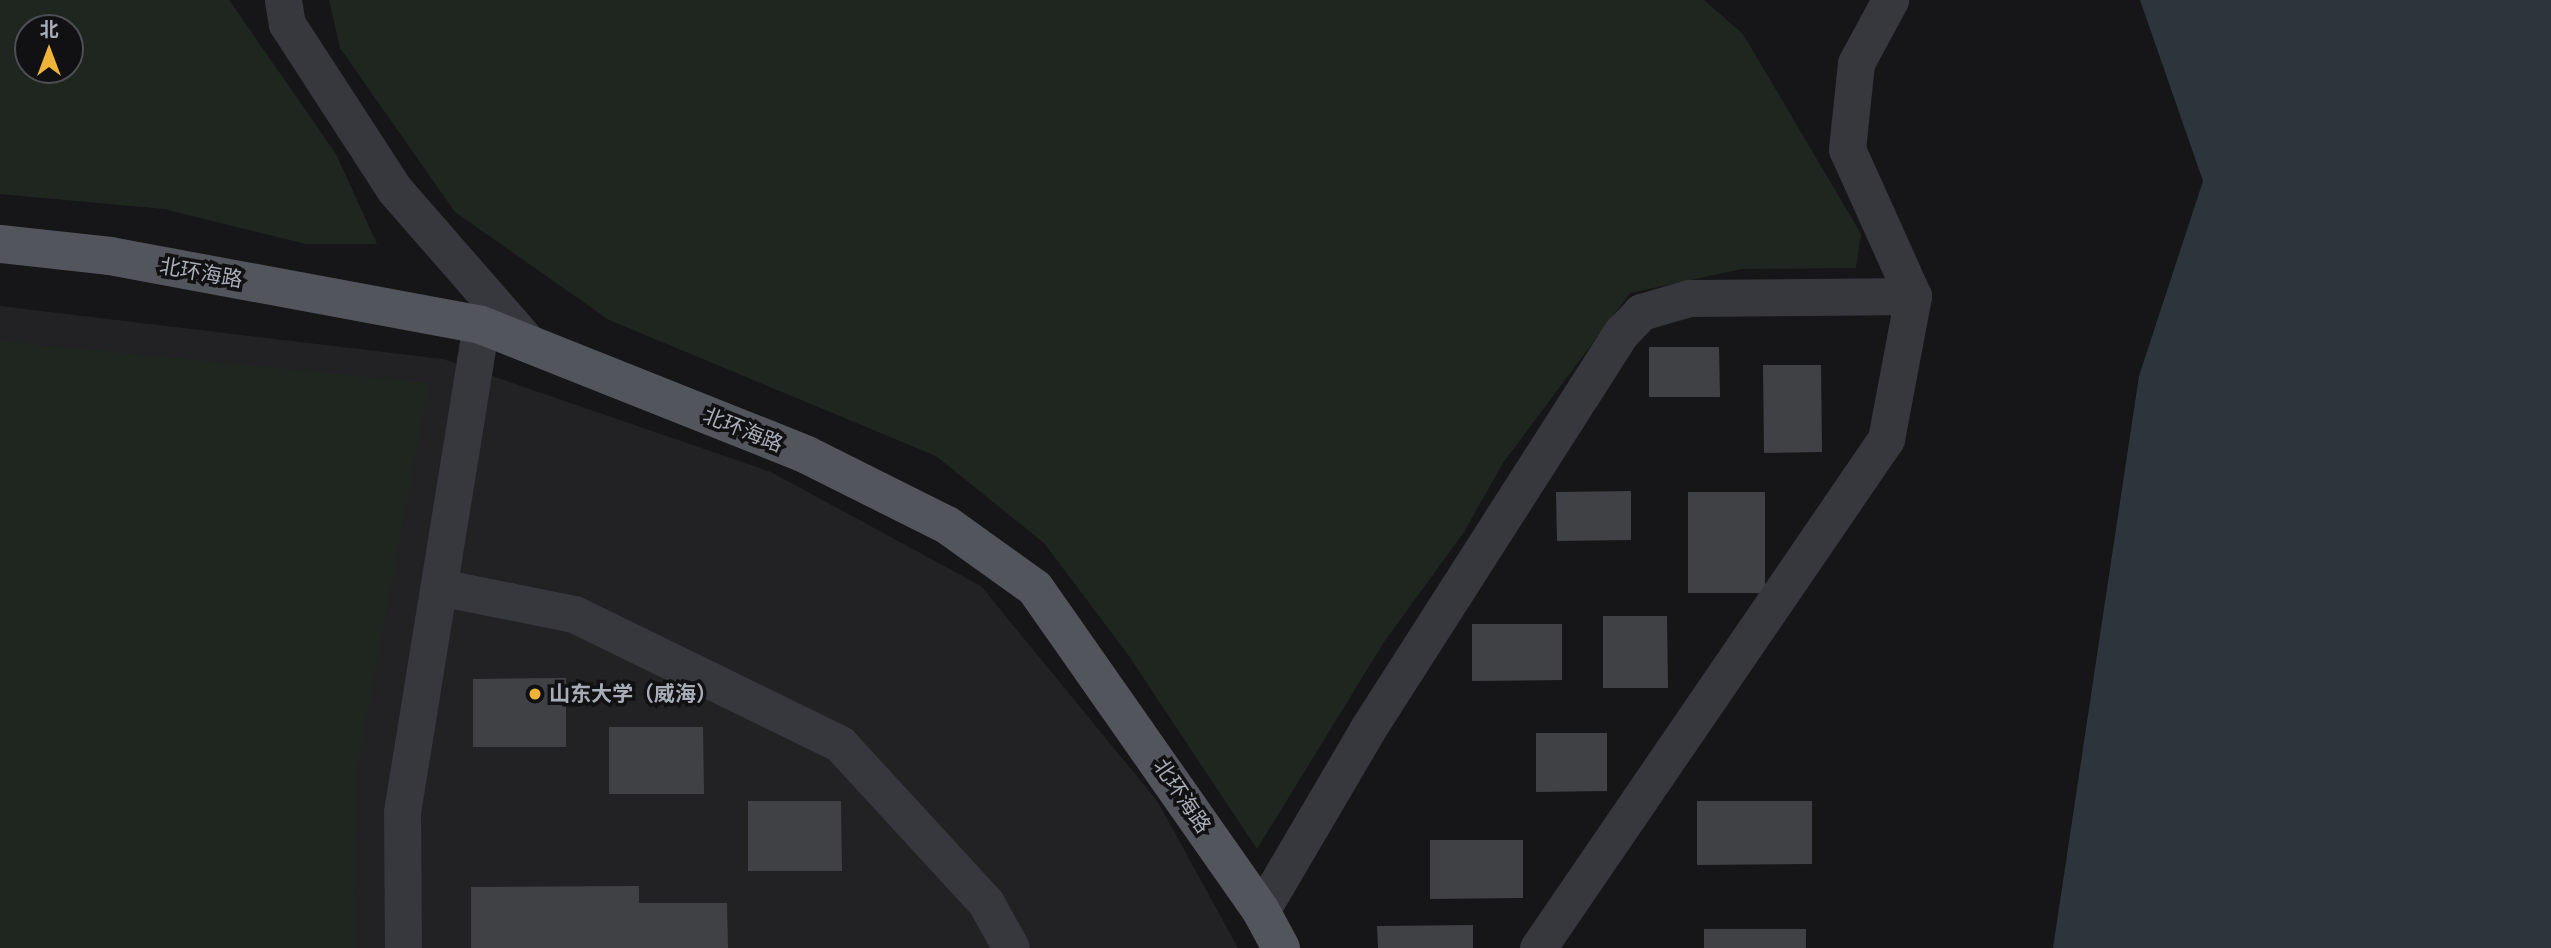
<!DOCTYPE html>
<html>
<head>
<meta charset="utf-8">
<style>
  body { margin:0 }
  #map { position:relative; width:2551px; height:948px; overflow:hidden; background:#161618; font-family:Arial,"Noto Sans SC",sans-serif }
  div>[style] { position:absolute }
  .built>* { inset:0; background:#222225 }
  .green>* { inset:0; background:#1e261f }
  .water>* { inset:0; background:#2c353c }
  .building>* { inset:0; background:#404145 }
  .minor>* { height:37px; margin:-18.5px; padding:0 18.5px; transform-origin:18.5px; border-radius:18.5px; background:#37383d }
  .major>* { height:38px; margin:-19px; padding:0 19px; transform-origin:19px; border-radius:19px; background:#53555c }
  .dots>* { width:19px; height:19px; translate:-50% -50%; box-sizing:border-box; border:4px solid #111113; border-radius:50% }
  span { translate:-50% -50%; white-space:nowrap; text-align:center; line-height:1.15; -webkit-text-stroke:7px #111113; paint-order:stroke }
  .street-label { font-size:21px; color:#a8adb8 }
  .poi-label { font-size:21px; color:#a8adb8; font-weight:700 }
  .left { translate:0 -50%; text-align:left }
  .north { position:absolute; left:14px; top:14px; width:70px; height:70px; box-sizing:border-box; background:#111113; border:2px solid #4d4f55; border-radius:50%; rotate:0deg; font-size:19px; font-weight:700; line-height:28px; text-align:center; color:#a8adb8 }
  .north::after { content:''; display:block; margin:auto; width:24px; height:32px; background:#efb437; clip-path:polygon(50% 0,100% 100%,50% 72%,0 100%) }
</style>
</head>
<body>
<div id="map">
  <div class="built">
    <div style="clip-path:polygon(0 306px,443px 359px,771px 472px,981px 586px,1158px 802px,1238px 948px,0 948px)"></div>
  </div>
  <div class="green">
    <div style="clip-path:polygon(evenodd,0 0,229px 0,336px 154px,377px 244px,306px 244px,164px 209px,0 194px,0 0,70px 28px,70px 70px,28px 70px,28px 28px,70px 28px)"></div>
    <div style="clip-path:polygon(329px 0,1704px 0,1743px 34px,1861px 234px,1856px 268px,1742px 269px,1630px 293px,1503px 463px,1464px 532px,1384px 642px,1257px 849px,1129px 656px,1044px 543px,936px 456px,609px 320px,455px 212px,340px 48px)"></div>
    <div style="clip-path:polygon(0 341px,429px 383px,356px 776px,355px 948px,0 948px)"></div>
  </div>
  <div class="water">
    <div style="clip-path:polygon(2140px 0,2551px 0,2551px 948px,2053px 948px,2139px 376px,2203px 181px)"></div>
  </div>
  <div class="building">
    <div style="clip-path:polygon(1649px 347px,1719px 347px,1720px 397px,1649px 397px)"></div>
    <div style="clip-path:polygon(1763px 365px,1821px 365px,1822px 452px,1764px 453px)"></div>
    <div style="clip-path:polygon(1631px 491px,1631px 540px,1557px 541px,1556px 492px)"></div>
    <div style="clip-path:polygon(1688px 492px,1765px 492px,1765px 593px,1688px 593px)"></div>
    <div style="clip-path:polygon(1603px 616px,1667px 616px,1668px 688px,1603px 688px)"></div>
    <div style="clip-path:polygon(1472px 624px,1562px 624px,1562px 680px,1472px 681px)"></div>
    <div style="clip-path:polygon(566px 678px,566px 747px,473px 747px,473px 679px)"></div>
    <div style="clip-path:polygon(609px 727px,703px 727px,704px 794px,609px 794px)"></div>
    <div style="clip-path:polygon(1536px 733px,1607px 733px,1607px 791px,1536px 792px)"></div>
    <div style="clip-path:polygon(748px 801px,841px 801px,842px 871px,748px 871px)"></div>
    <div style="clip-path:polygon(1697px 801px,1812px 801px,1812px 864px,1697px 865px)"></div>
    <div style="clip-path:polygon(1430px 840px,1523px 840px,1523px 898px,1430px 899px)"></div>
    <div style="clip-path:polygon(639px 886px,639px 903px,727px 903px,728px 948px,471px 948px,471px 887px)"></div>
    <div style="clip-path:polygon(1473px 925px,1473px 948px,1378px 948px,1377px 926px)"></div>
    <div style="clip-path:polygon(1704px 929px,1806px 929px,1806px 948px,1704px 948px)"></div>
  </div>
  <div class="minor">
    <div style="left:283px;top:0;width:24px;rotate:81deg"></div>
    <div style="left:287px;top:24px;width:197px;rotate:57deg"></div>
    <div style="left:394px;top:189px;width:198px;rotate:48.9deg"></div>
    <div style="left:439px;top:587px;width:138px;rotate:11.3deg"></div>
    <div style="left:574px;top:614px;width:296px;rotate:26deg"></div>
    <div style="left:840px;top:744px;width:216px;rotate:47.4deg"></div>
    <div style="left:986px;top:903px;width:51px;rotate:60.9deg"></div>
    <div style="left:1261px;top:911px;width:210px;rotate:-59.6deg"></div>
    <div style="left:1367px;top:730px;width:473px;rotate:-57.4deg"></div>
    <div style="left:1622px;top:332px;width:28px;rotate:-46deg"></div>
    <div style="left:1641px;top:312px;width:50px;rotate:-16.3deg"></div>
    <div style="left:1689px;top:298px;width:224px;rotate:-0.5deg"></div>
    <div style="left:403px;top:948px;width:136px;rotate:-90.4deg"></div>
    <div style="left:402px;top:812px;width:493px;rotate:-80.8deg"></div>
    <div style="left:1538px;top:948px;width:617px;rotate:-55.64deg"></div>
    <div style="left:1886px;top:439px;width:146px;rotate:-79.3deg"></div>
    <div style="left:1913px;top:296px;width:161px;rotate:-114.2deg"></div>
    <div style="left:1847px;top:149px;width:86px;rotate:-84deg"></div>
    <div style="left:1856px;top:63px;width:72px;rotate:-61.6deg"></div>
  </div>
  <div class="major">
    <div style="left:0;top:244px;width:111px;rotate:6.2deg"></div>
    <div style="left:110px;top:256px;width:377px;rotate:10.5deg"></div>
    <div style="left:481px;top:325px;width:351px;rotate:21.7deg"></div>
    <div style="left:807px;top:455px;width:157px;rotate:26.6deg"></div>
    <div style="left:947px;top:525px;width:108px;rotate:35.6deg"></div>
    <div style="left:1035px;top:588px;width:394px;rotate:55deg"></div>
    <div style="left:1261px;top:911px;width:42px;rotate:61.6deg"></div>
  </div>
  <div class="dots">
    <div style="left:535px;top:694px;background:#efb437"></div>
  </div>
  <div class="street-label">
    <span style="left:201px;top:273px;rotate:10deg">北环海路</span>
    <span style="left:743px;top:430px;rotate:22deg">北环海路</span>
    <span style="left:1182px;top:796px;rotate:56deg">北环海路</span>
  </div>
  <div class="poi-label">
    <span class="left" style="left:549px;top:694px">山东大学（威海）</span>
  </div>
  <div class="north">北</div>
</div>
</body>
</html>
